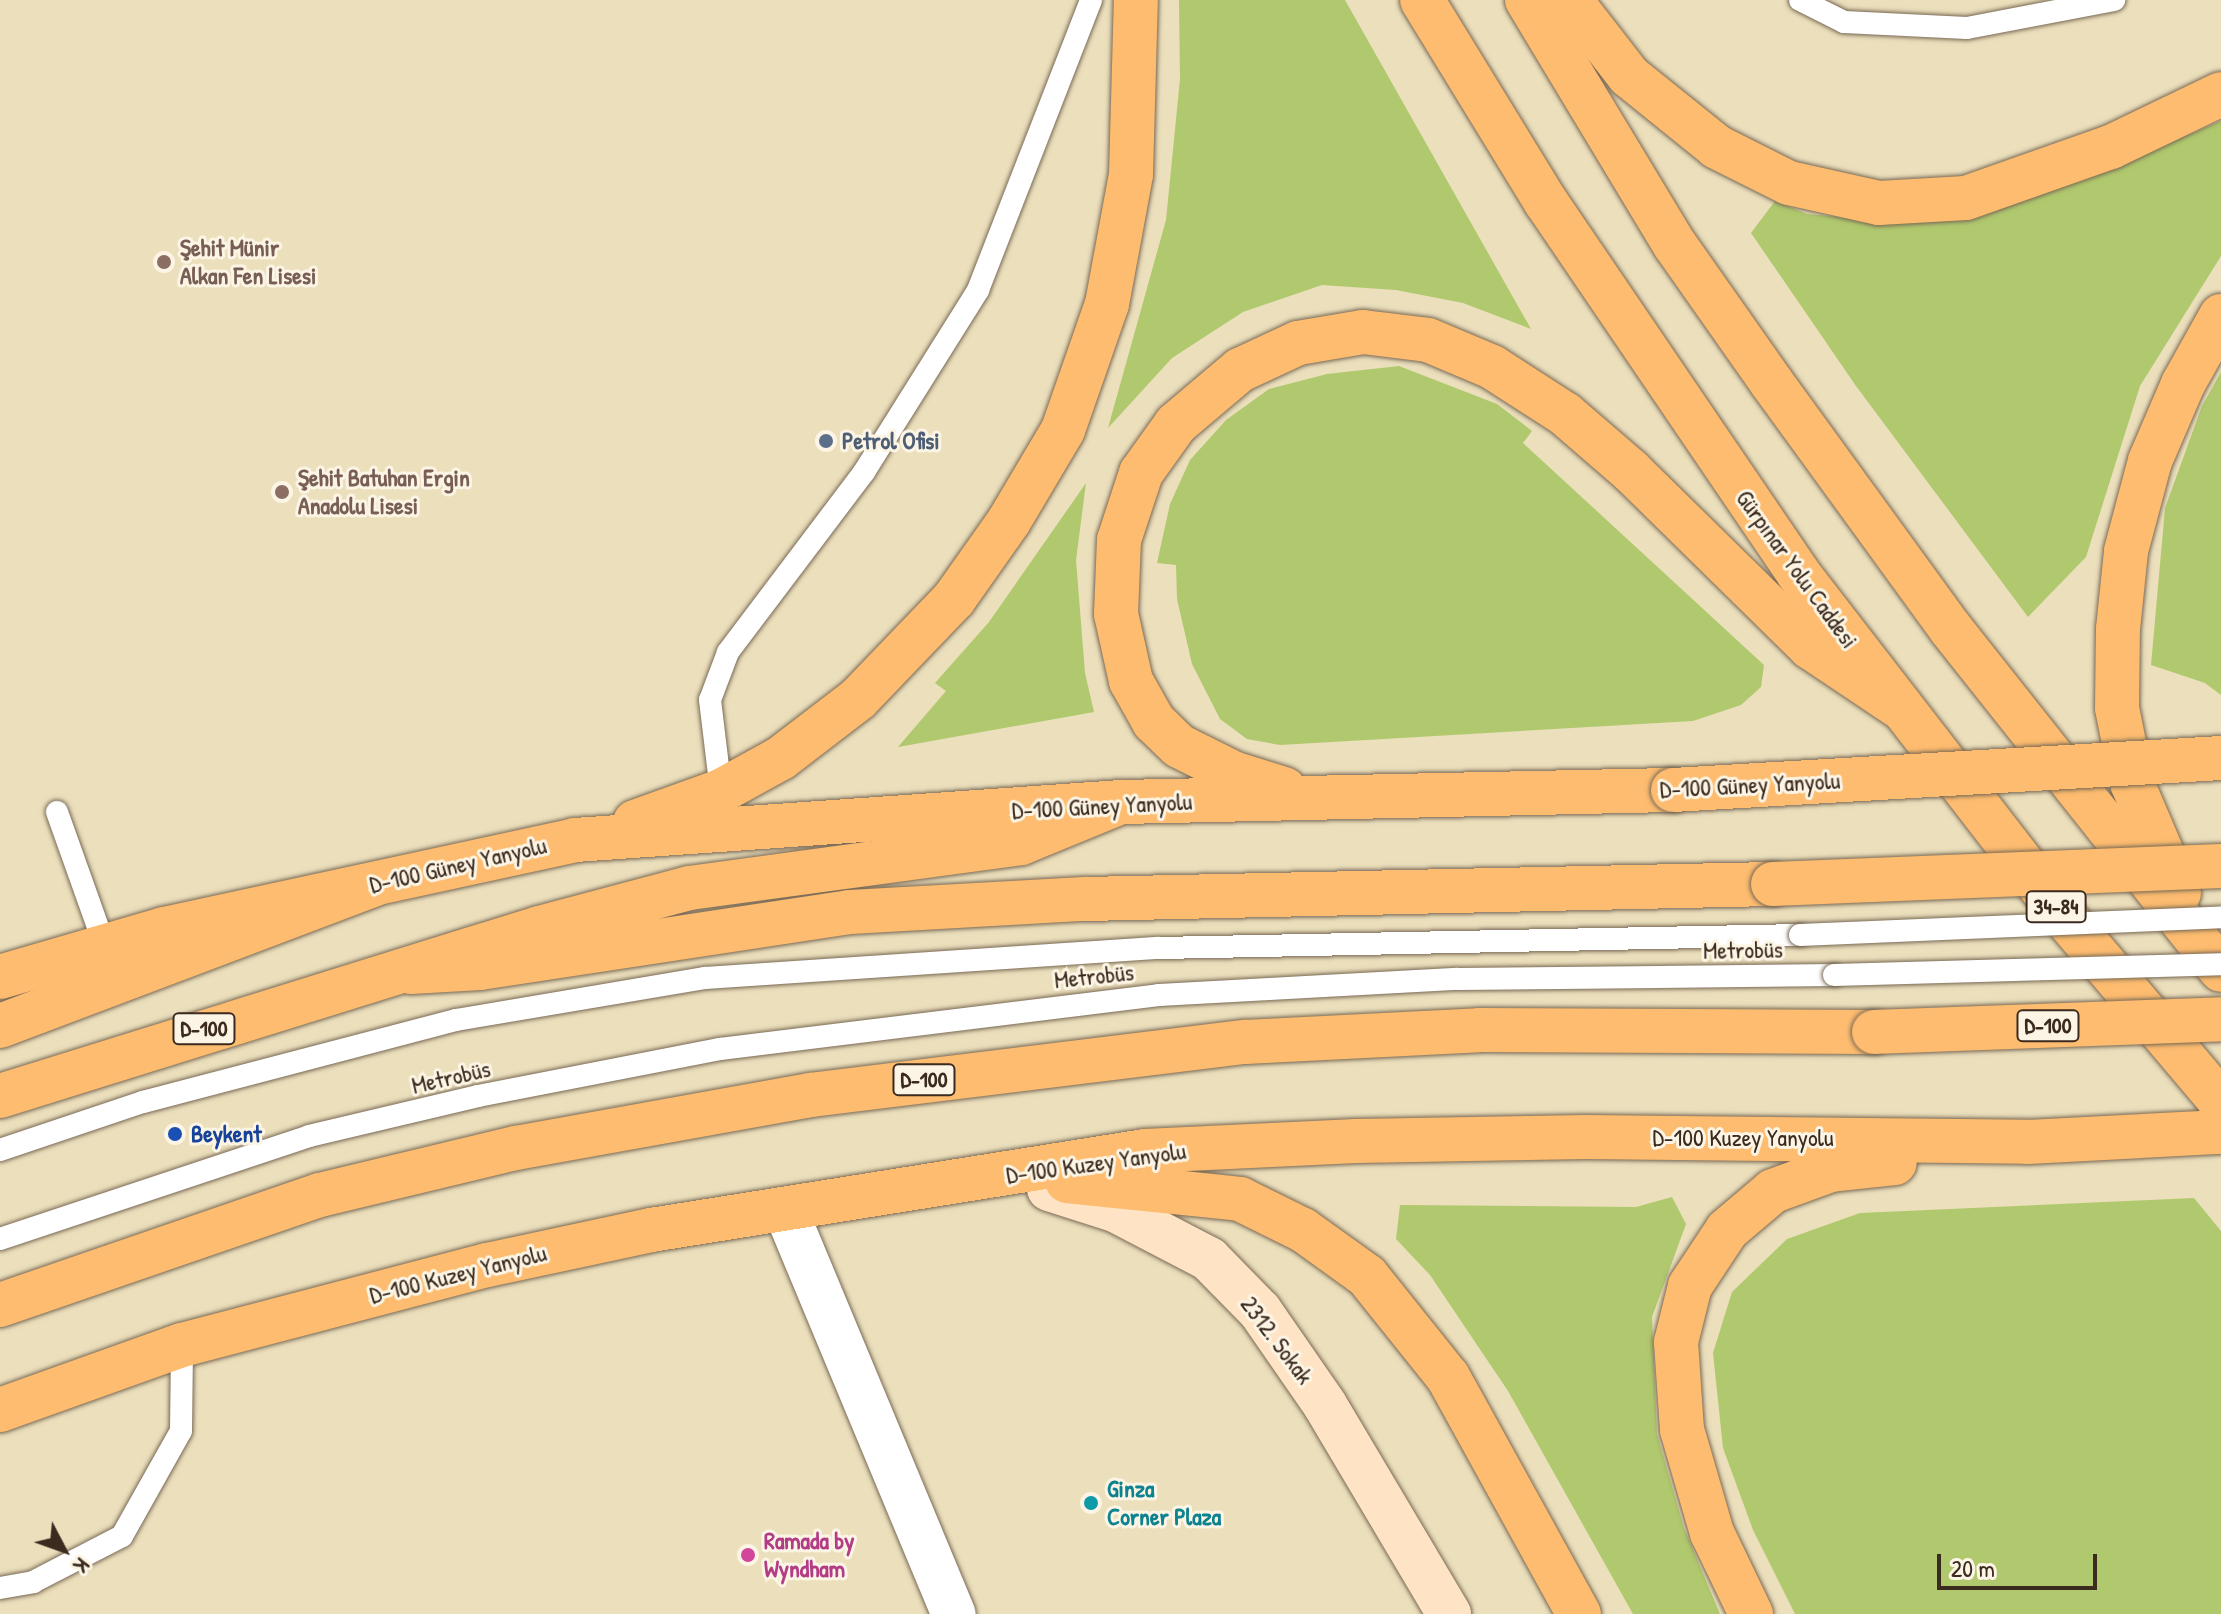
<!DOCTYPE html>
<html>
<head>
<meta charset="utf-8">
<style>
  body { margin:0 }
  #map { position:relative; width:2221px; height:1614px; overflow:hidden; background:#ebdfbc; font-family:"Patrick Hand",sans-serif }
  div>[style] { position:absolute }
  .green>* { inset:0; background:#b0c96e }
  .roads { filter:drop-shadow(0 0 2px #796955) drop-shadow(0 0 2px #796955) }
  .lane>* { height:22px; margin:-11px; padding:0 11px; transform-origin:11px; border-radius:11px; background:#fff }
  .street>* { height:44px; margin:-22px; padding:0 22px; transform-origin:22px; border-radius:22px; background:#fff }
  .secondary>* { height:44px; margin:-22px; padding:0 22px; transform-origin:22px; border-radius:22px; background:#fee4c5 }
  .primary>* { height:44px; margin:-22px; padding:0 22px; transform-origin:22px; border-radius:22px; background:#fdbc6f }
  .highway>* { height:44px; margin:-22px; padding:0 22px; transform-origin:22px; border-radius:22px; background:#fdbc6f }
  .bridges { filter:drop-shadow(0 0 2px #796955) drop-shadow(0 0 2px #796955) }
  .lane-bridge>* { height:22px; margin:-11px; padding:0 11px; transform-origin:11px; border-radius:11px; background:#fff }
  .primary-bridge>* { height:44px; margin:-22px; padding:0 22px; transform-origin:22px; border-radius:22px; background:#fdbc6f }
  .highway-bridge>* { height:44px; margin:-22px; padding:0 22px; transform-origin:22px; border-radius:22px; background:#fdbc6f }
  .dots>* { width:22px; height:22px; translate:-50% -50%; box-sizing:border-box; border:4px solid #fcf5e5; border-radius:50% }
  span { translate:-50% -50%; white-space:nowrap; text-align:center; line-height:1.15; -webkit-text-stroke:6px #fcf5e5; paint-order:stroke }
  .shield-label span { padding:2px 6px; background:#fcf5e5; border:2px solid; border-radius:6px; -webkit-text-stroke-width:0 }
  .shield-label { font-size:22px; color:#3b2a1e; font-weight:700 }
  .education-label { font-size:24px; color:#785e54; font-weight:700 }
  .left { translate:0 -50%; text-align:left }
  .service-label { font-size:24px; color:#4e5e75; font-weight:700 }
  .street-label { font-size:24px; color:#3b2a1e }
  .transit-label { font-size:24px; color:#164399; font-weight:700 }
  .culture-label { font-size:24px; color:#0d838f; font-weight:700 }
  .hotel-label { font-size:24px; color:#b23c85; font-weight:700 }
  .north { position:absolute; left:24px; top:1510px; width:80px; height:80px; -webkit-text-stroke:6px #fcf5e5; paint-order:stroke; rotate:131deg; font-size:22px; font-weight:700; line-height:32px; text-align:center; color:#3b2a1e }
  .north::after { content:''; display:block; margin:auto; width:28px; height:36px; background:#3b2a1e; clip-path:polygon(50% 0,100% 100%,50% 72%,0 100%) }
  .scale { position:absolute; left:1937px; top:1554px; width:160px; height:36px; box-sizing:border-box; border:4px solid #3b2a1e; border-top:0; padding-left:10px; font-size:24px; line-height:28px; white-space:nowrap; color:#3b2a1e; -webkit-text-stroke:6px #fcf5e5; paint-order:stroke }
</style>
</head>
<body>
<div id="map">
  <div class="green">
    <div style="clip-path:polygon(1179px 0,1345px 0,1531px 329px,1463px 303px,1396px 290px,1322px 285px,1243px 312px,1172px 358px,1108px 428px,1166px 220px,1180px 79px)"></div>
    <div style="clip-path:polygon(2221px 121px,2221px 256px,2140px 386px,2086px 557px,2028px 617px,1856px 386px,1751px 233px,1775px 201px,1807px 214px,1897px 222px,2087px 177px)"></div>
    <div style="clip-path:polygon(1399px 366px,1497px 404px,1532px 431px,1523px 443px,1764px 665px,1761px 687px,1741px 705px,1693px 721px,1280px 745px,1247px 739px,1220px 719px,1192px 664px,1177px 599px,1176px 565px,1157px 563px,1170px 504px,1190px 460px,1226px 420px,1269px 389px,1327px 374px)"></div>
    <div style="clip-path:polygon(2221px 372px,2221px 695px,2205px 683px,2151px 665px,2165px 508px,2202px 406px)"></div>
    <div style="clip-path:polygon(1086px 483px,1076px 560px,1085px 673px,1094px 712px,898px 747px,946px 691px,935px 683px,989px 622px)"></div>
    <div style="clip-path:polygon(1672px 1197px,1686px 1224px,1652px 1317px,1657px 1434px,1684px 1528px,1720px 1614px,1633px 1614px,1508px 1391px,1430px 1275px,1396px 1239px,1400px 1205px,1636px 1207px)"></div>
    <div style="clip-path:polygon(2194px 1198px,2221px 1231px,2221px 1614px,1795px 1614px,1753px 1530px,1723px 1448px,1713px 1353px,1732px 1292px,1787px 1239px,1860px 1213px)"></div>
  </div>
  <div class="roads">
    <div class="lane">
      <div style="left:1800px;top:0;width:49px;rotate:26.6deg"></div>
      <div style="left:1844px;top:22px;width:123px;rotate:2.8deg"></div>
      <div style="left:1967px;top:28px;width:150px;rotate:-10.8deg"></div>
      <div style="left:721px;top:791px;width:92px;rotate:-96.9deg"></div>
      <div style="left:710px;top:700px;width:51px;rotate:-69.4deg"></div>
      <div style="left:728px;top:652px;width:226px;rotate:-52.9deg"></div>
      <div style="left:864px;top:472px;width:215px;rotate:-57.9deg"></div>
      <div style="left:978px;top:290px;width:311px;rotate:-68.7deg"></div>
      <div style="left:57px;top:812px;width:143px;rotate:70.4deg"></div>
      <div style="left:0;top:1150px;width:151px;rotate:-18.6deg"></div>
      <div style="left:143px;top:1102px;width:324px;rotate:-14.7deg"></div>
      <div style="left:456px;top:1020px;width:253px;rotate:-9.6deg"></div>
      <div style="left:705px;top:978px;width:455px;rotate:-3.8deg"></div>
      <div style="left:1159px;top:948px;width:641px;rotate:-1.16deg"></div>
      <div style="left:0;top:1239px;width:326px;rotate:-18.4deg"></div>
      <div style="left:309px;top:1136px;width:174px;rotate:-13.3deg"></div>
      <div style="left:478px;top:1096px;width:247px;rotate:-11deg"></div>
      <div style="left:720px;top:1049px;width:442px;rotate:-7deg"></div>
      <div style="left:1159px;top:995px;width:299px;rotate:-3.1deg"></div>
      <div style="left:1458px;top:979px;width:376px;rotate:-0.6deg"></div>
      <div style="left:0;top:1588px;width:34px;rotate:-10deg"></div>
      <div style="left:33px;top:1582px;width:100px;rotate:-27.3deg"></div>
      <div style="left:122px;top:1536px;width:120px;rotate:-60.7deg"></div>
      <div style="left:181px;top:1431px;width:86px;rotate:-89.3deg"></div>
    </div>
    <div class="street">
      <div style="left:785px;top:1209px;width:439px;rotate:67.4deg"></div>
    </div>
    <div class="secondary">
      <div style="left:1049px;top:1189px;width:69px;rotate:17.7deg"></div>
      <div style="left:1115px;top:1210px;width:106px;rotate:27.5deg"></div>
      <div style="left:1209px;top:1259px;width:73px;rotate:45.6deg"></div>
      <div style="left:1260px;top:1311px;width:114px;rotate:55.3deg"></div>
      <div style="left:1325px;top:1405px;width:243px;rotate:59.3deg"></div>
    </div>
    <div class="primary">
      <div style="left:1422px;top:0;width:237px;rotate:58.5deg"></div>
      <div style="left:1546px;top:202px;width:448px;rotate:55.8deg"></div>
      <div style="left:1798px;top:573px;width:416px;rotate:52.3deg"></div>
      <div style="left:2052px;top:902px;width:262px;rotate:49.8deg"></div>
      <div style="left:1527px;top:0;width:286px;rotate:58.9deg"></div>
      <div style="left:1675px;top:245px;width:169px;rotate:54.9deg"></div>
      <div style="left:1772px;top:383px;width:303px;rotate:54deg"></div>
      <div style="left:1950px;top:628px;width:436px;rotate:51.6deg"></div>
      <div style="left:1570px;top:0;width:96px;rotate:52.2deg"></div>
      <div style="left:1629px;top:76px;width:113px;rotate:38.9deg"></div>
      <div style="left:1717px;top:147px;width:80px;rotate:26.6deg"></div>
      <div style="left:1789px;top:183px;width:92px;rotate:12.5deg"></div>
      <div style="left:1879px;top:203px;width:87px;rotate:-3.3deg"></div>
      <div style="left:1966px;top:198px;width:154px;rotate:-19.4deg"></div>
      <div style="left:2111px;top:147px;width:122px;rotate:-25.7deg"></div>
      <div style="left:1284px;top:789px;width:53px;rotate:-162.6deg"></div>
      <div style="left:1233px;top:773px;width:60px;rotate:-153.4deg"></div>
      <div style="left:1179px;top:746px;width:35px;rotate:-136deg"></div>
      <div style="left:1154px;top:722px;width:47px;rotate:-119.3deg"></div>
      <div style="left:1131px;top:681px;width:69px;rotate:-102.6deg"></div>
      <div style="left:1116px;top:614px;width:74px;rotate:-87.7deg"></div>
      <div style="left:1119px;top:540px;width:71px;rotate:-71.8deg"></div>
      <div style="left:1141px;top:473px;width:60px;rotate:-54.5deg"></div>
      <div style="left:1176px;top:424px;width:84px;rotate:-40.2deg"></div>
      <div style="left:1240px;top:370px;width:64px;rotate:-25deg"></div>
      <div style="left:1298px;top:343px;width:66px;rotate:-9.6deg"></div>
      <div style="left:1363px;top:332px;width:65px;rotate:7deg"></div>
      <div style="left:1428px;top:340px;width:69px;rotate:22.9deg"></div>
      <div style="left:1492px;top:367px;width:87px;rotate:32.8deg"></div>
      <div style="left:1565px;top:414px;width:87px;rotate:40.8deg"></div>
      <div style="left:1631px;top:471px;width:251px;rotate:44.5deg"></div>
      <div style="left:1810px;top:647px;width:106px;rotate:33.8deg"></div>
      <div style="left:635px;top:822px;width:91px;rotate:-19.8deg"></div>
      <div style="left:721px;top:791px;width:68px;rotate:-28.8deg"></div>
      <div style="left:781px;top:758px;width:97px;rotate:-37.5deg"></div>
      <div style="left:858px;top:699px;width:139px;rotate:-46.2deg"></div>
      <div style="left:954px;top:599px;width:95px;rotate:-54.8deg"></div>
      <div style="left:1009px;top:521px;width:106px;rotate:-59.3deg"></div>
      <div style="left:1063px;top:430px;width:133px;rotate:-70.8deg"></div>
      <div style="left:1107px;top:304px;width:132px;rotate:-79.5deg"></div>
      <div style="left:1131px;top:174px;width:174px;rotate:-88.4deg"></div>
      <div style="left:2179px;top:893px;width:120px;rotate:-113.1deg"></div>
      <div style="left:2132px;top:783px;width:76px;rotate:-101.3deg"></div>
      <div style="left:2117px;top:708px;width:79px;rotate:-89.3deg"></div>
      <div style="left:2118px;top:629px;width:78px;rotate:-84.1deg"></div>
      <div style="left:2126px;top:551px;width:93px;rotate:-75.1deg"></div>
      <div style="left:2150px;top:461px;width:84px;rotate:-66.8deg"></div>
      <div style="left:2183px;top:384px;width:78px;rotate:-60.8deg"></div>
      <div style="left:0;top:977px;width:171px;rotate:-16.3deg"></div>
      <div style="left:164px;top:929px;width:421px;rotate:-12.2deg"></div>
      <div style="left:575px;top:840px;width:547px;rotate:-3.98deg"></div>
      <div style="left:1121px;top:802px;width:552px;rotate:-1.25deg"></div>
      <div style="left:1067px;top:1181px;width:174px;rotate:5.9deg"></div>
      <div style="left:1240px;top:1199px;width:70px;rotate:26.2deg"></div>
      <div style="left:1303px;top:1230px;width:79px;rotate:35.7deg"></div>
      <div style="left:1367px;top:1276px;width:129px;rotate:51.3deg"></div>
      <div style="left:1448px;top:1377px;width:271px;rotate:61.1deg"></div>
      <div style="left:0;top:1410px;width:193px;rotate:-19.7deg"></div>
      <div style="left:182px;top:1345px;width:316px;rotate:-14.7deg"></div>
      <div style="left:488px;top:1265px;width:167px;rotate:-12.1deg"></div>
      <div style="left:651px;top:1230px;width:500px;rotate:-9.09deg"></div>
      <div style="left:1145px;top:1151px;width:211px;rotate:-2.7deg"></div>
      <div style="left:1356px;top:1141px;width:230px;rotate:-1deg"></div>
      <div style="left:1586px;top:1137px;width:442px;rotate:0.6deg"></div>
      <div style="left:2028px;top:1142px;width:193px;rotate:-3deg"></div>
      <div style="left:1751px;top:1614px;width:90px;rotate:-115.7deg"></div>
      <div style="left:1712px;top:1533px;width:107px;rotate:-106.2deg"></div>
      <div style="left:1682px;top:1430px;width:88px;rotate:-93.9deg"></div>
      <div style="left:1676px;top:1342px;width:58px;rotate:-76deg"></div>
      <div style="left:1690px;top:1286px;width:67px;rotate:-56.5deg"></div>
      <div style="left:1727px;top:1230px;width:60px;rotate:-40.3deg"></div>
      <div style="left:1773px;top:1191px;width:62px;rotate:-19.9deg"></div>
      <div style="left:1831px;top:1170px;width:64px;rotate:-6.2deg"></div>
    </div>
    <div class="highway">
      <div style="left:411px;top:972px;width:69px;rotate:-3.3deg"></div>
      <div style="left:480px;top:968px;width:374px;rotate:-8.6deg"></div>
      <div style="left:850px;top:912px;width:235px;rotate:-3.2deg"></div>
      <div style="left:1085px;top:899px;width:688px;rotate:-1.25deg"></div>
      <div style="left:0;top:1026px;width:401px;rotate:-20.7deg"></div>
      <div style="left:0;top:1096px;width:565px;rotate:-17.31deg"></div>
      <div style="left:539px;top:928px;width:155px;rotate:-14.9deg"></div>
      <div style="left:689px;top:888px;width:335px;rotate:-7.7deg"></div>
      <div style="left:1021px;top:843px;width:108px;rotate:-22.3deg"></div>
      <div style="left:0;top:1305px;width:338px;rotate:-19deg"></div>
      <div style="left:320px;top:1195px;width:202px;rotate:-13.5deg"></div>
      <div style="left:516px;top:1148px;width:300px;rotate:-10.2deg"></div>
      <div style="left:811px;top:1095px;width:437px;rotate:-7deg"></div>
      <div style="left:1245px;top:1042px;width:234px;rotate:-2.9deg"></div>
      <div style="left:1479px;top:1030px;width:395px;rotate:0.3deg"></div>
    </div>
  </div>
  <div class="bridges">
    <div class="lane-bridge">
      <div style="left:1800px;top:935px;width:421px;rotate:-2.4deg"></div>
      <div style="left:1834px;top:975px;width:387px;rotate:-1.6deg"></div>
    </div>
    <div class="primary-bridge">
      <div style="left:1673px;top:790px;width:549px;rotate:-3.34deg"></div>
    </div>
    <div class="highway-bridge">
      <div style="left:1773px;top:884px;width:448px;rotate:-2.3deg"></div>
      <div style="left:1874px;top:1032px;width:347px;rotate:-2.1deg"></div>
    </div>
  </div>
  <div class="dots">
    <div style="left:164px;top:262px;background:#8d6e63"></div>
    <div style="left:826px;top:441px;background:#5c6f8a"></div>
    <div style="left:282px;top:492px;background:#8d6e63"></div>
    <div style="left:175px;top:1134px;background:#1a4fb4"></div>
    <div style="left:1091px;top:1503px;background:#0f9aa8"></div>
    <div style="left:748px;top:1555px;background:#d1479c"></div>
  </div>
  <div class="shield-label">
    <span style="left:2056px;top:907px">34-84</span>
    <span style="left:2048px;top:1026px">D-100</span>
    <span style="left:204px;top:1029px">D-100</span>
    <span style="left:924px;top:1080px">D-100</span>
  </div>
  <div class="education-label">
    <span class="left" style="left:180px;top:262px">Şehit Münir<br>Alkan Fen Lisesi</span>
    <span class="left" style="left:298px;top:492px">Şehit Batuhan Ergin<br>Anadolu Lisesi</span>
  </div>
  <div class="service-label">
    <span class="left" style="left:842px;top:441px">Petrol Ofisi</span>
  </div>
  <div class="street-label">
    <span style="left:1797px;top:569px;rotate:54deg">Gürpınar Yolu Caddesi</span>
    <span style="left:1750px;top:785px;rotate:-3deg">D-100 Güney Yanyolu</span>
    <span style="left:1102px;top:806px;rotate:-3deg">D-100 Güney Yanyolu</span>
    <span style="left:458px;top:865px;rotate:-13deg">D-100 Güney Yanyolu</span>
    <span style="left:1743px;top:950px;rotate:-1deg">Metrobüs</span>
    <span style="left:1094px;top:976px;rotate:-6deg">Metrobüs</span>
    <span style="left:451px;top:1077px;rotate:-13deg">Metrobüs</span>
    <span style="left:1743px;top:1138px">D-100 Kuzey Yanyolu</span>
    <span style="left:1096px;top:1163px;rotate:-8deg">D-100 Kuzey Yanyolu</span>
    <span style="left:458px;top:1274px;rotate:-14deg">D-100 Kuzey Yanyolu</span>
    <span style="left:1277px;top:1340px;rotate:53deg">2312. Sokak</span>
  </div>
  <div class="transit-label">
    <span class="left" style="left:191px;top:1134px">Beykent</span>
  </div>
  <div class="culture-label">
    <span class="left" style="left:1107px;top:1503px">Ginza<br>Corner Plaza</span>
  </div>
  <div class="hotel-label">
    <span class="left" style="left:764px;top:1555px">Ramada by<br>Wyndham</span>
  </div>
  <div class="north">K</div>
  <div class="scale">20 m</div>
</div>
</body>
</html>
